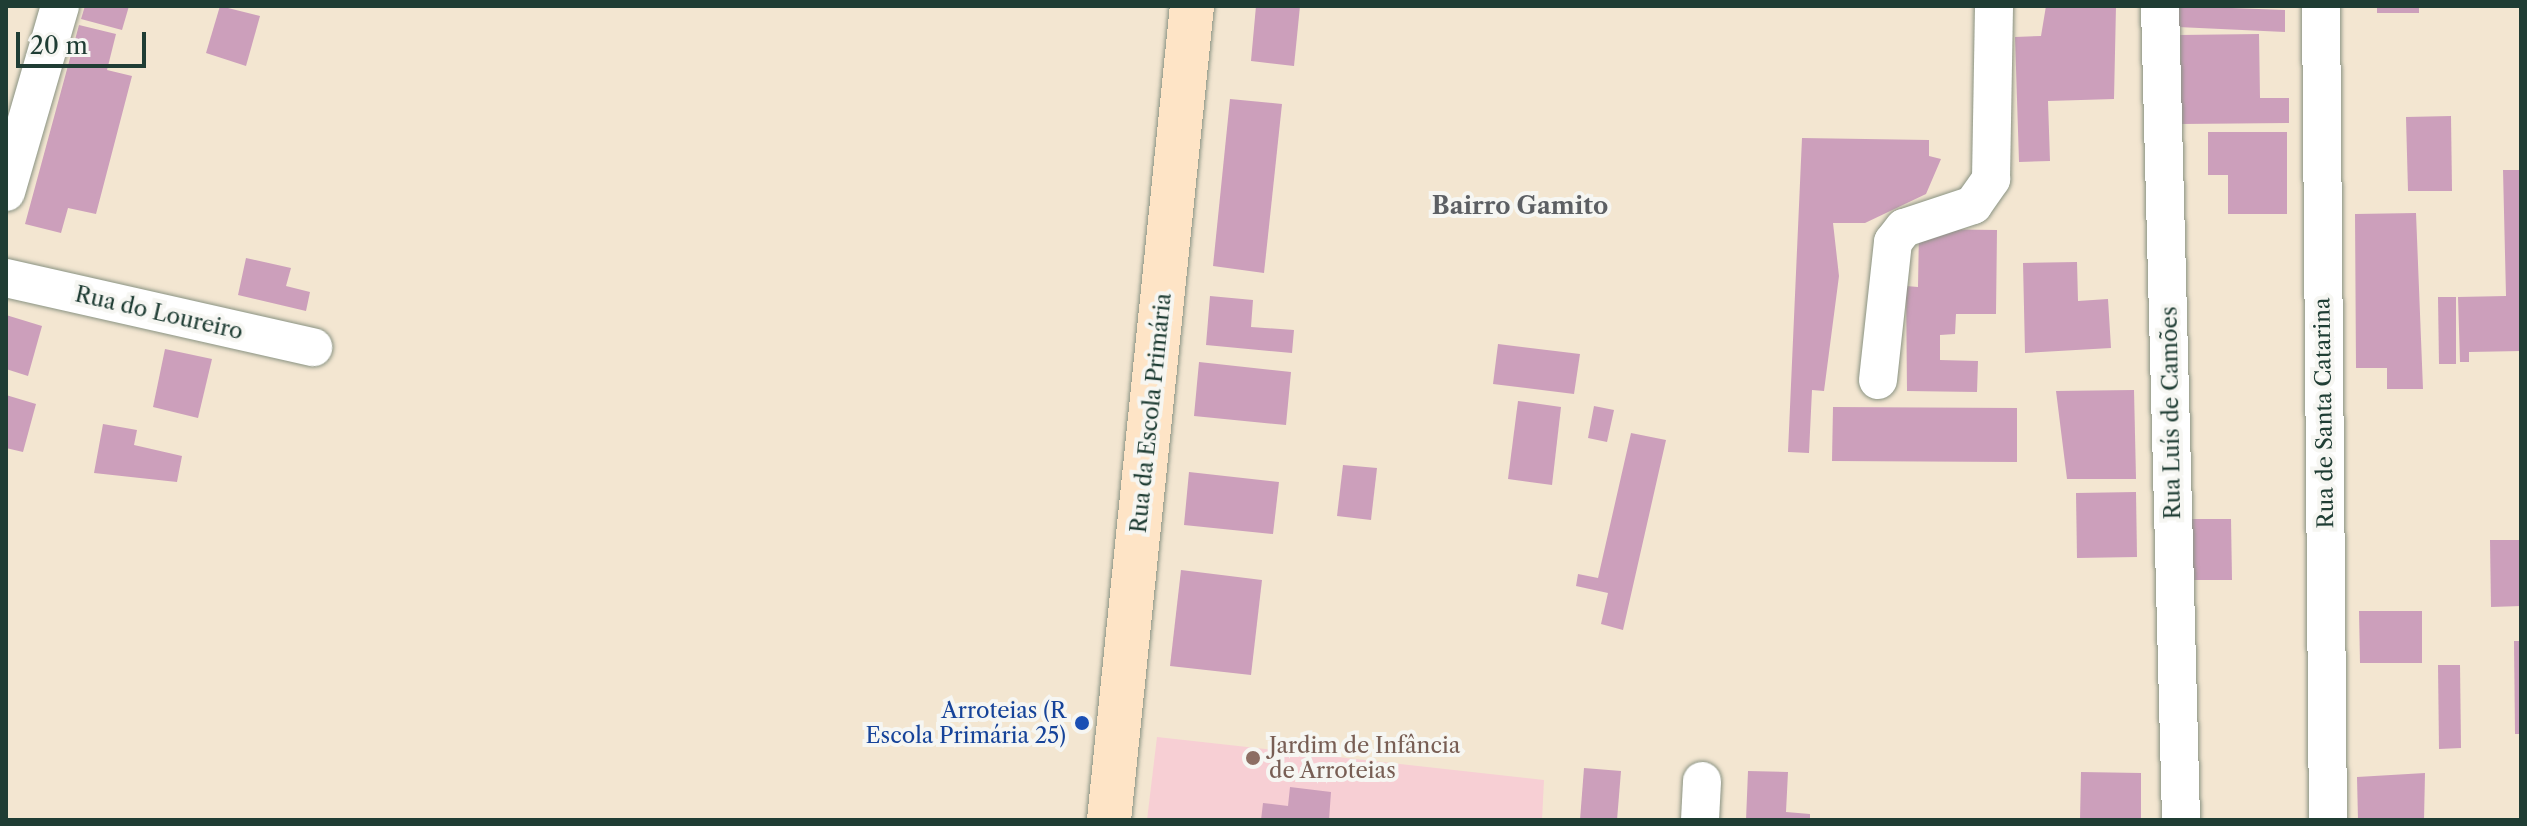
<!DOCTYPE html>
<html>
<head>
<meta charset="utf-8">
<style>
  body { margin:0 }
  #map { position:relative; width:2527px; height:826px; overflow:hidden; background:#f3e6d1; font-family:"Libre Caslon Text",serif }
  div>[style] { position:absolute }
  .built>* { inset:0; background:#f7cfd4 }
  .building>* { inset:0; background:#cc9fbb }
  .roads { filter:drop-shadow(0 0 2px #899282) drop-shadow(0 0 2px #899282) }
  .street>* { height:38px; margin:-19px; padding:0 19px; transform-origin:19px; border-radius:19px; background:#fff }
  .secondary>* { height:44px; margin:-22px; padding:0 22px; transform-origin:22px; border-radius:22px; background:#fee4c6 }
  .dots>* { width:22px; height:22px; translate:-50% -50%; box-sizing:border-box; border:4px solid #f6f6f2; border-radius:50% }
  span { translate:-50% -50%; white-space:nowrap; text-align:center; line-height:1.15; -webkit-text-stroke:8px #f6f6f2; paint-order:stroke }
  .street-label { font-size:22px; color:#1f3d34 }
  .transit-label { font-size:22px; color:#164399 }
  .right { translate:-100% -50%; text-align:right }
  .education-label { font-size:22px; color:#785e54 }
  .left { translate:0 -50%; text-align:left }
  .neighbourhood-label { font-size:24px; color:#5c5f63; font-weight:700 }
  .frame { position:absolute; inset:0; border:8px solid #1f3d34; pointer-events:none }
  .scale { position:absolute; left:16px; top:32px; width:130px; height:36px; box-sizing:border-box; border:4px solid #1f3d34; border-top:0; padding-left:10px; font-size:24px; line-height:28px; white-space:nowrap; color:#1f3d34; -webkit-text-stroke:6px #f6f6f2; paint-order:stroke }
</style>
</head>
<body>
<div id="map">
  <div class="built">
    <div style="clip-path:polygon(1157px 737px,1544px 780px,1542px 820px,1147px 820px)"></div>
  </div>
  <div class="building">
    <div style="clip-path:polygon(85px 6px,129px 6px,122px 30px,81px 19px)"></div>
    <div style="clip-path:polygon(220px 6px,260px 16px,246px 66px,206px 53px)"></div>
    <div style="clip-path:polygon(1256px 6px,1300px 6px,1294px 66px,1251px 61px)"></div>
    <div style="clip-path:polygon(2046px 6px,2116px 6px,2114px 99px,2048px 101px,2050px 161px,2019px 162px,2015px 37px,2041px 36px)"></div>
    <div style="clip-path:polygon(2178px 6px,2285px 10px,2285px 32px,2178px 27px)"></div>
    <div style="clip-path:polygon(2377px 6px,2419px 6px,2419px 13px,2377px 13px)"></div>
    <div style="clip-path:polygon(79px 25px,116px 34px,107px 70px,132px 76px,96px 214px,68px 208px,61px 233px,25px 224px)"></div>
    <div style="clip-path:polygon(2259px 34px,2260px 98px,2289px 98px,2289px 123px,2181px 124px,2180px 35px)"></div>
    <div style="clip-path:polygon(1230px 99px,1282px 104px,1264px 273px,1213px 266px)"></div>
    <div style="clip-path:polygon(2451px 116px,2452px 191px,2408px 191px,2406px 117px)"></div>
    <div style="clip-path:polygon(2208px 132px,2287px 132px,2287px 214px,2228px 214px,2228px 175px,2208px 175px)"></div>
    <div style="clip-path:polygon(1802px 138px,1929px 140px,1929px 156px,1941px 159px,1926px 194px,1865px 223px,1833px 223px,1839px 276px,1824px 391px,1812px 390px,1809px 453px,1788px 452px)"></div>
    <div style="clip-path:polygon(2503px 170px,2521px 170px,2521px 351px,2469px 352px,2469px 362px,2460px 362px,2458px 297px,2506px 296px)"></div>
    <div style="clip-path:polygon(2416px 213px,2423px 389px,2387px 389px,2387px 368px,2356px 368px,2355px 214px)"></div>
    <div style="clip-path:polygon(1919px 229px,1997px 230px,1996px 314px,1956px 314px,1955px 334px,1940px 335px,1940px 360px,1978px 361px,1977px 392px,1907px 391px,1906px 286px,1918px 287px)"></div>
    <div style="clip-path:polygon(246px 258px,291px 268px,286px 286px,310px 292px,306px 311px,238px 295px)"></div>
    <div style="clip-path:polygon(2077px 262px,2078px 301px,2108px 299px,2111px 348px,2025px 353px,2023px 263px)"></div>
    <div style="clip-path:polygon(1210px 296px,1253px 300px,1251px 327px,1294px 330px,1292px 353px,1206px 345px)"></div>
    <div style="clip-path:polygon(2438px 297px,2456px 297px,2456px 364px,2439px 364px)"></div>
    <div style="clip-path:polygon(6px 315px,42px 326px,28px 376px,6px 369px)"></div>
    <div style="clip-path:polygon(1498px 344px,1580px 354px,1574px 394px,1493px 384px)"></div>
    <div style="clip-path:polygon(165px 349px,212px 359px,198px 418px,153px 407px)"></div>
    <div style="clip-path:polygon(1199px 362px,1291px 372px,1286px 425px,1194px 416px)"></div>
    <div style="clip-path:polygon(2134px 390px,2136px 479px,2067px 479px,2056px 391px)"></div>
    <div style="clip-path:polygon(6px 395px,36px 404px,23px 452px,6px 448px)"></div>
    <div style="clip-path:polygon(1518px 401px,1561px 407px,1552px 485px,1508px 479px)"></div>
    <div style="clip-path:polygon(1594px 406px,1614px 410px,1607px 442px,1588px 438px)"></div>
    <div style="clip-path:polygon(1833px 407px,2017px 408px,2017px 462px,1832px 461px)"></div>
    <div style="clip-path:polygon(103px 424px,137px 430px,134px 445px,182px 456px,177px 482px,94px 473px)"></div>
    <div style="clip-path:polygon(1631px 433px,1666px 440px,1623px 630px,1601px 624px,1608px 593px,1576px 586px,1578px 574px,1598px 578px)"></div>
    <div style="clip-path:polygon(1343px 465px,1377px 468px,1371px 520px,1337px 516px)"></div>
    <div style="clip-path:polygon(1189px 472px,1279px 482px,1273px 534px,1184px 525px)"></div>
    <div style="clip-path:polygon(2136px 492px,2137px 557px,2077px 558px,2076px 493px)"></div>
    <div style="clip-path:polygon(2189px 519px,2231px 519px,2232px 580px,2190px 580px)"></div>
    <div style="clip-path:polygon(2490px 540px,2521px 540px,2521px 606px,2491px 607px)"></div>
    <div style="clip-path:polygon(1181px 570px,1262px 580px,1251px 675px,1170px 666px)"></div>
    <div style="clip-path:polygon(2359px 611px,2422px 611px,2422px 663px,2360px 663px)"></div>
    <div style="clip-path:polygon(2514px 641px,2521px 641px,2521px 734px,2515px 734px)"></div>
    <div style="clip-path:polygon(2438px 665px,2460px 665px,2461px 748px,2439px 749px)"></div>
    <div style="clip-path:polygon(1584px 768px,1621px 771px,1617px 820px,1580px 820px)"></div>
    <div style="clip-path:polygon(1748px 771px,1788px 772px,1786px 812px,1810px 814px,1810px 820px,1746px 820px)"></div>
    <div style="clip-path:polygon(2081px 772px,2141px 773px,2141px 820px,2080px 820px)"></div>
    <div style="clip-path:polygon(2425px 773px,2424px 820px,2358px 820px,2357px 777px)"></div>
    <div style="clip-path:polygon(1290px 787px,1331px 792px,1329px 820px,1261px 820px,1263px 803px,1288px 806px)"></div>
  </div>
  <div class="roads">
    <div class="street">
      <div style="left:2160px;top:6px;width:814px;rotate:88.52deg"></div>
      <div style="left:2321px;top:6px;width:814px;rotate:89.51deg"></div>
      <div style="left:6px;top:192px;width:194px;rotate:-73.8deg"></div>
      <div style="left:6px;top:278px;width:315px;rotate:12.7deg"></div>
      <div style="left:1878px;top:380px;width:139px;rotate:-83.8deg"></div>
      <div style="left:1893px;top:242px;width:18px;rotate:-52deg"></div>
      <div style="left:1904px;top:228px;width:73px;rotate:-18.4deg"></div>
      <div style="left:1973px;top:205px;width:32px;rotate:-55deg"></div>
      <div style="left:1991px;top:179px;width:173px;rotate:-89deg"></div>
      <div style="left:1700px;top:820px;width:39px;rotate:-87deg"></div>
    </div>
    <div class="secondary">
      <div style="left:1109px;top:820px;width:818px;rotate:-84.18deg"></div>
    </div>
  </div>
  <div class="dots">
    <div style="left:1082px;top:723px;background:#1a4fb4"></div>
    <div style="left:1253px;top:758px;background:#8d6e63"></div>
  </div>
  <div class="street-label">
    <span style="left:159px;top:313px;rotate:13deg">Rua do Loureiro</span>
    <span style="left:1151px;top:413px;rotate:-84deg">Rua da Escola Primária</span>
    <span style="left:2171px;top:413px;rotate:-91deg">Rua Luís de Camões</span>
    <span style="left:2324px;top:413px;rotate:-91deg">Rua de Santa Catarina</span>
  </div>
  <div class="transit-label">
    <span class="right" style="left:1066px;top:723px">Arroteias (R<br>Escola Primária 25)</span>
  </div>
  <div class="education-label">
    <span class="left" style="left:1269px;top:758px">Jardim de Infância<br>de Arroteias</span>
  </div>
  <div class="neighbourhood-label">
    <span style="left:1520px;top:206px">Bairro Gamito</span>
  </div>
  <div class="frame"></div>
  <div class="scale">20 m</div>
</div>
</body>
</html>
